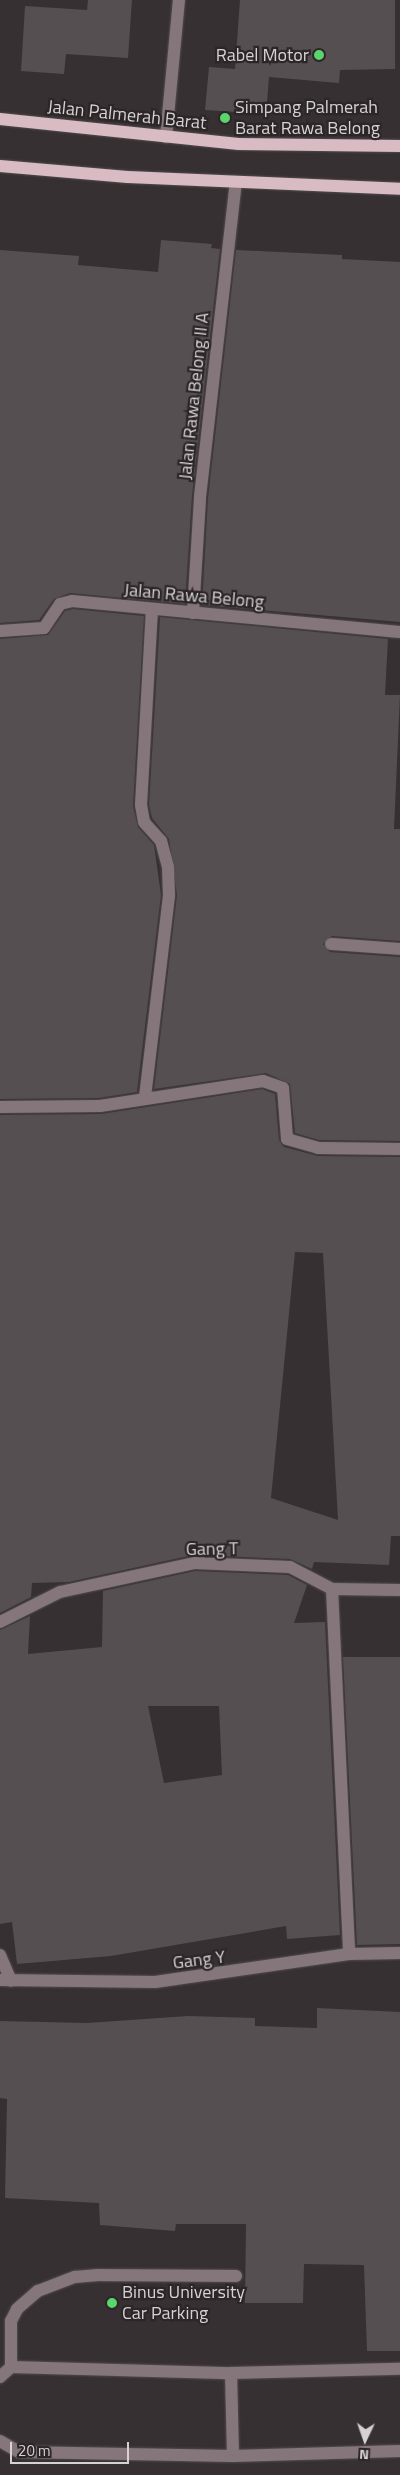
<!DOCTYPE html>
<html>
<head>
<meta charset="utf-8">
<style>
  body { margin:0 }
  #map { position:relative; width:400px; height:2475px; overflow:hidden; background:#363032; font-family:"Titillium Web",sans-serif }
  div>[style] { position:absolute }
  .building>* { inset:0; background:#564f51 }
  .roads { filter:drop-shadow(0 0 1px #534d4f) drop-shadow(0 0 1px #534d4f) }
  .minor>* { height:12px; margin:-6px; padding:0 6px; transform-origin:6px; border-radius:6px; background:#85767b }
  .major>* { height:12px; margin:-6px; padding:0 6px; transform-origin:6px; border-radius:6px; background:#d9bbc4 }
  .dots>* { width:14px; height:14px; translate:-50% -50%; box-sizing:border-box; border:2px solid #2c2628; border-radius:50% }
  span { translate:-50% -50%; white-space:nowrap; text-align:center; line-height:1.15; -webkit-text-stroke:4.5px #2c2628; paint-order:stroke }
  .poi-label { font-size:18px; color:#d6d2d3 }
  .right { translate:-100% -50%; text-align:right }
  .left { translate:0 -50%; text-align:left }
  .street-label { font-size:18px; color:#d6d2d3 }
  .north { position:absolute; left:340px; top:2415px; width:50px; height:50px; -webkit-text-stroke:4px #2c2628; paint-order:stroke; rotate:183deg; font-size:14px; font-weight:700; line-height:20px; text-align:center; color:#d6d2d3 }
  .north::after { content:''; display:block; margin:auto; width:18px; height:22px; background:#d6d2d3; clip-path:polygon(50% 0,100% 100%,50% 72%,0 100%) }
  .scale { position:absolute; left:10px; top:2442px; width:119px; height:22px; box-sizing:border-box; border:2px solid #d6d2d3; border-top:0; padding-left:6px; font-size:15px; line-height:18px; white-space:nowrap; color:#d6d2d3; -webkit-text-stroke:4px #2c2628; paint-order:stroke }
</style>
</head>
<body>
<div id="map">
  <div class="building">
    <div style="clip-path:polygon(88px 0,132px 0,128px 58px,66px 54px,64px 74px,21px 71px,25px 6px,87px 10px)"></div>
    <div style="clip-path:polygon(240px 0,395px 0,395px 69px,340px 70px,339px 83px,269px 77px,266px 114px,205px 110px,209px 67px,235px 69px)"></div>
    <div style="clip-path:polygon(161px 240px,212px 244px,211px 248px,220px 249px,192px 496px,185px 604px,70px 593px,54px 599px,39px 620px,0 623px,0 250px,79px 256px,78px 265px,158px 272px)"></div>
    <div style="clip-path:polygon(236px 250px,342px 255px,342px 259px,400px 262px,400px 622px,202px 605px,208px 498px)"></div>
    <div style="clip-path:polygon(73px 609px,144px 616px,133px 806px,138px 827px,154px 845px,161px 895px,137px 1092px,99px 1098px,0 1099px,0 639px,48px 635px,65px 611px)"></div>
    <div style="clip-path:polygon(160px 617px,388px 639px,385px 695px,400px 695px,394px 829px,400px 829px,400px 941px,332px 936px,323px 944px,330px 952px,400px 957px,400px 1141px,319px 1140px,295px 1133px,290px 1084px,266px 1073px,154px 1089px,177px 895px,169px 839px,152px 818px,149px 805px)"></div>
    <div style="clip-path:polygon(evenodd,262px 1089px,275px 1094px,279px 1140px,284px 1147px,318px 1156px,400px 1157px,400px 1536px,391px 1536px,389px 1565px,314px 1562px,312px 1569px,290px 1559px,193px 1555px,69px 1582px,32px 1583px,31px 1597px,0 1613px,0 1115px,101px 1114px,262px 1089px,295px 1252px,323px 1253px,338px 1520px,271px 1498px,295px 1252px)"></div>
    <div style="clip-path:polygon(evenodd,195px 1571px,288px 1575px,307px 1585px,294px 1623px,325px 1622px,340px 1935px,287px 1939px,286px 1926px,111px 1956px,17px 1964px,12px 1922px,0 1924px,0 1630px,30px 1616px,28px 1654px,102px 1647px,103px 1591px,195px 1571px,148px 1706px,219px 1706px,222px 1775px,164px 1783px,148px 1706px)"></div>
    <div style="clip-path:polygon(343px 1657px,400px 1657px,400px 1944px,357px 1945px)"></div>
    <div style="clip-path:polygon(317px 2008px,400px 2012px,400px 2351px,367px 2351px,364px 2265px,304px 2264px,303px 2303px,245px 2303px,246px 2224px,176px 2224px,175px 2231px,100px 2225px,99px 2203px,5px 2198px,7px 2099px,0 2098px,0 2021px,87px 2023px,188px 2016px,255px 2018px,255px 2026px,317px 2028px)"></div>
  </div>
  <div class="roads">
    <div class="minor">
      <div style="left:166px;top:137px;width:138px;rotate:-84.6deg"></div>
      <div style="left:193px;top:613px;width:116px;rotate:-86.5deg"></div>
      <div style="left:200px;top:497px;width:316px;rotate:-83.5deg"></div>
      <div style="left:0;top:631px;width:44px;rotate:-3.9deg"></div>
      <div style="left:44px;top:628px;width:29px;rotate:-56deg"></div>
      <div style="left:60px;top:604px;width:12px;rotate:-14deg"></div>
      <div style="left:72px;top:601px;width:329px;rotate:5.4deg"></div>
      <div style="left:331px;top:944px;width:69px;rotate:4.1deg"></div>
      <div style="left:145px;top:1097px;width:203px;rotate:-83.2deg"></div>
      <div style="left:169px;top:895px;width:28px;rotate:-92deg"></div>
      <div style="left:168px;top:867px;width:27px;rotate:-105deg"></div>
      <div style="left:161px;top:841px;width:25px;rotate:-132deg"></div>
      <div style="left:144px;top:822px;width:17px;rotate:-100deg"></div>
      <div style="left:141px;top:805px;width:195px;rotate:-86.8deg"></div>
      <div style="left:0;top:1107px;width:100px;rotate:-0.6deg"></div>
      <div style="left:100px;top:1106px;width:165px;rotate:-8.7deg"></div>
      <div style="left:263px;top:1081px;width:21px;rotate:19deg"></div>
      <div style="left:283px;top:1088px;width:51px;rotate:85.5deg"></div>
      <div style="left:287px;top:1139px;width:32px;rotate:16deg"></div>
      <div style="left:318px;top:1148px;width:82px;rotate:0.7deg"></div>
      <div style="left:332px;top:1589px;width:365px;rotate:87.3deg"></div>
      <div style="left:0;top:1622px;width:67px;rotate:-26.6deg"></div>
      <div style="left:60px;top:1592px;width:137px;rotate:-12.2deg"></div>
      <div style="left:194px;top:1563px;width:96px;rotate:2.4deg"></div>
      <div style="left:290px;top:1567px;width:47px;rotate:27.6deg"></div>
      <div style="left:332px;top:1589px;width:68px;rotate:0.8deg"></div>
      <div style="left:0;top:1955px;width:28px;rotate:67deg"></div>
      <div style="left:0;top:1980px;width:155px;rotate:0.7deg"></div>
      <div style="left:155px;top:1982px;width:196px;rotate:-8.2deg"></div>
      <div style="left:349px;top:1954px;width:51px;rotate:-1.1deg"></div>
      <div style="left:11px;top:2367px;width:46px;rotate:-90deg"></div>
      <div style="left:11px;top:2321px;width:13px;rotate:-63deg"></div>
      <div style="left:17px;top:2309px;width:28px;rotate:-41deg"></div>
      <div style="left:38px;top:2291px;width:40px;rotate:-21deg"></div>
      <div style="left:75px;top:2277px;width:23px;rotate:-5deg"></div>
      <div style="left:98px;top:2275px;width:138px;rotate:0.4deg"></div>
      <div style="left:231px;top:2373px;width:83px;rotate:88.6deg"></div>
      <div style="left:0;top:2377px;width:15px;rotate:-42deg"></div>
      <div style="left:11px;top:2367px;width:220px;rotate:1.6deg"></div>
      <div style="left:231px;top:2373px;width:169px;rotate:-1.4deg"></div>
      <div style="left:0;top:2441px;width:22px;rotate:30deg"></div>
      <div style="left:19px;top:2452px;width:214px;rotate:1.1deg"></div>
      <div style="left:233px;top:2456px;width:167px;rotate:-1.7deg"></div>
    </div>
    <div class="major">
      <div style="left:0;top:119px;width:240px;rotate:6deg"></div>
      <div style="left:239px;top:144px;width:161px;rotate:0.7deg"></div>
      <div style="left:0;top:166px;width:128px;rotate:4.9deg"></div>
      <div style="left:128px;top:177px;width:272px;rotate:2.5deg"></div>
    </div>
  </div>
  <div class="dots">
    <div style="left:319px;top:55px;background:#5ad56e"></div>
    <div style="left:225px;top:118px;background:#5ad56e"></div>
    <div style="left:112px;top:2303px;background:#5ad56e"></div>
  </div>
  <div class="poi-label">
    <span class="right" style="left:309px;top:55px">Rabel Motor</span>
    <span class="left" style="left:235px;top:118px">Simpang Palmerah<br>Barat Rawa Belong</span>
    <span class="left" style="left:122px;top:2303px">Binus University<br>Car Parking</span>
  </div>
  <div class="street-label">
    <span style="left:127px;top:115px;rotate:6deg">Jalan Palmerah Barat</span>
    <span style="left:194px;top:396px;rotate:-84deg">Jalan Rawa Belong II A</span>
    <span style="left:194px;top:596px;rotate:5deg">Jalan Rawa Belong</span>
    <span style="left:212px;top:1549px;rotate:-1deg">Gang T</span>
    <span style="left:199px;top:1960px;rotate:-7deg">Gang Y</span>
  </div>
  <div class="north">N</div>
  <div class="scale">20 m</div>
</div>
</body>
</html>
